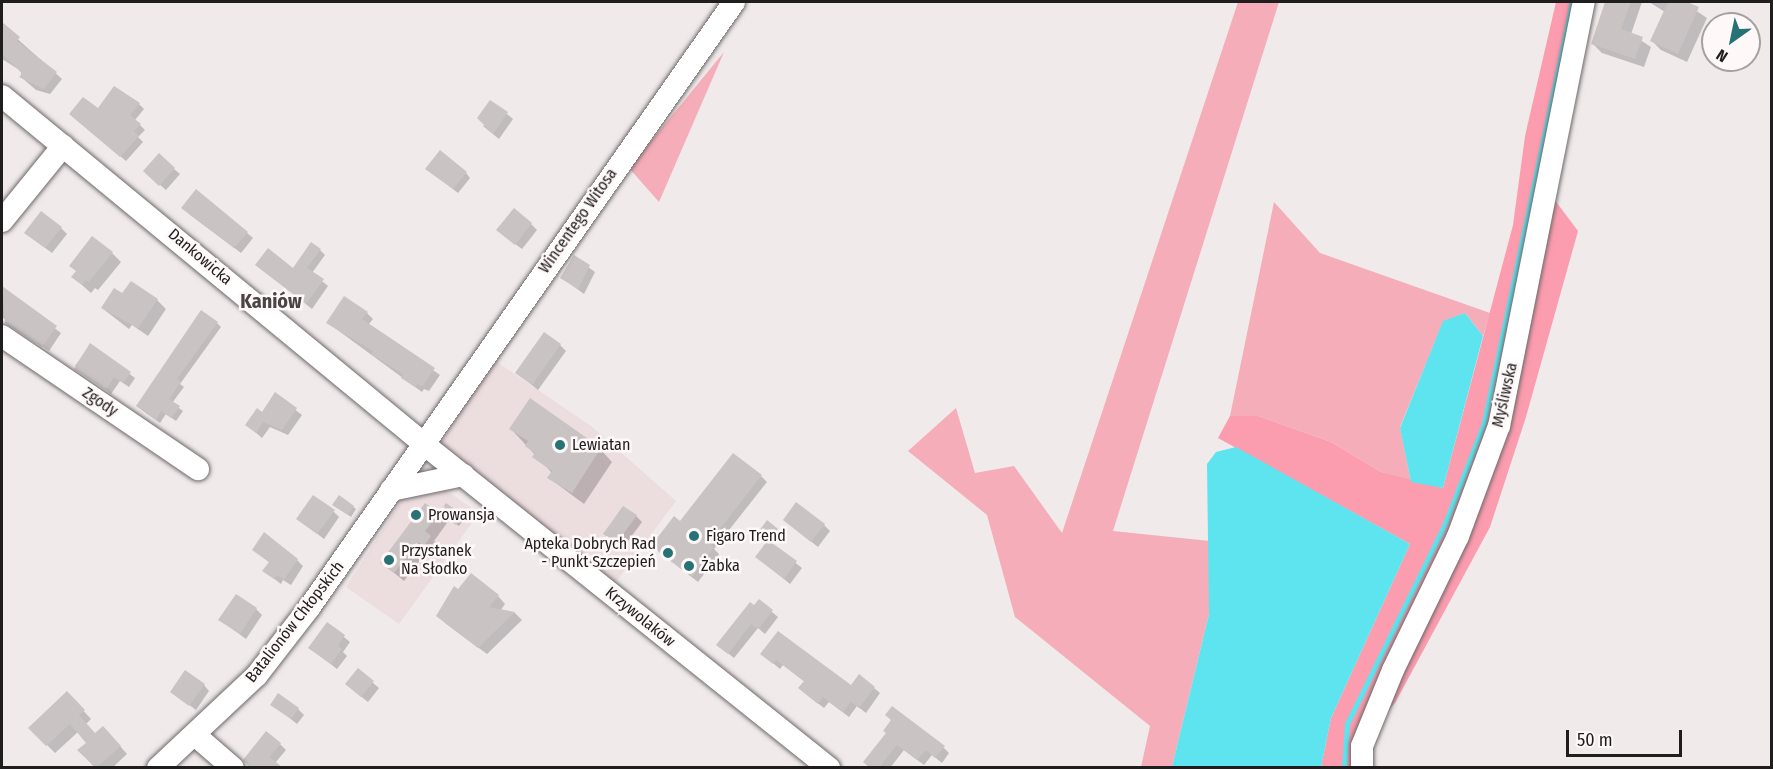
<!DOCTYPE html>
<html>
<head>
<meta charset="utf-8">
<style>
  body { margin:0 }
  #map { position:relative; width:1773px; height:769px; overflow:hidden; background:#f0eaeb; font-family:"Fira Sans Condensed",sans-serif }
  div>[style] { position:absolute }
  .built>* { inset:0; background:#ecdddf }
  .green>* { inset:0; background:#f6adba }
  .forest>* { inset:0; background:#fc9caf }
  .water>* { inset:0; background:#5de4ee }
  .shadow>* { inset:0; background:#0003 }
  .stream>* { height:4.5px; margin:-2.25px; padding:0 2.25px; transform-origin:2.25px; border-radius:2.25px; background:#5de4ee }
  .building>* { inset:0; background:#c9c3c4 }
  .roads { filter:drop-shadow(0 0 2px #6d6869) drop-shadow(0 0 2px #6d6869) }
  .minor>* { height:22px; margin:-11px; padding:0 11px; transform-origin:11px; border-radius:11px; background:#fff }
  .dots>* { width:16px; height:16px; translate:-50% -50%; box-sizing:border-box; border:3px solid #fef8f8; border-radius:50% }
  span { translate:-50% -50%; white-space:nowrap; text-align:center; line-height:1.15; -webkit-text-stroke:5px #fef8f8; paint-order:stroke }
  .street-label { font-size:16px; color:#201d1e }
  .poi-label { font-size:16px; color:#201d1e }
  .left { translate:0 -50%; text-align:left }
  .right { translate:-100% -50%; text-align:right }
  .quarter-label { font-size:20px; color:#494445; font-weight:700 }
  .frame { position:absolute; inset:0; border:3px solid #201d1e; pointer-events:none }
  .north { position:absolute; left:1701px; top:12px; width:60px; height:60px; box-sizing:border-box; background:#fef8f8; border:2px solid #a5a0a1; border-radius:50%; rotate:213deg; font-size:16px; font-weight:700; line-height:24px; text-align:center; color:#201d1e }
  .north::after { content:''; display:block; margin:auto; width:21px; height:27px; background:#277277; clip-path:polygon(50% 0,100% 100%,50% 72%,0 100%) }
  .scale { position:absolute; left:1566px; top:730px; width:116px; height:27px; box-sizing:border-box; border:3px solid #201d1e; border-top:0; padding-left:8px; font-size:18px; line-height:21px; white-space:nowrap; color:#201d1e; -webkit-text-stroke:4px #fef8f8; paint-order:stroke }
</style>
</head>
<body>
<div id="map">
  <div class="built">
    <div style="clip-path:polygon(494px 360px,591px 426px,676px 501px,615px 583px,441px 443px)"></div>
    <div style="clip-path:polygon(447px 491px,479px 513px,399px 624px,346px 587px,403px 498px,416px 492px)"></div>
  </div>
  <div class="green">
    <div style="clip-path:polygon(1238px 2px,1279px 2px,1113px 531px,1210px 541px,1209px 614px,1172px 767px,1141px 767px,1150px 726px,1015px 617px,987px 515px,908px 451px,956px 408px,975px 473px,1014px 466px,1062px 533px)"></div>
    <div style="clip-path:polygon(724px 52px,659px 202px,629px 168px)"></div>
    <div style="clip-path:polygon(1274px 202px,1320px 253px,1490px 313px,1483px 336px,1465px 313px,1443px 322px,1400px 427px,1411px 482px,1381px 472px,1331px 442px,1258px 416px,1230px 416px)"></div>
  </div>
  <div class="forest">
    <div style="clip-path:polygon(1556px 2px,1579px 2px,1554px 199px,1578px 231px,1526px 417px,1490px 527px,1395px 703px,1358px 745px,1357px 767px,1321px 767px,1331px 718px,1410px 544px,1218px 438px,1230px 416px,1258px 416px,1331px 442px,1381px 472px,1443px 488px,1513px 225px,1525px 136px)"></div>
  </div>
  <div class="water">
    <div style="clip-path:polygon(1465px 313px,1483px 336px,1443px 488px,1411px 482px,1400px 428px,1443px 321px)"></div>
    <div style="clip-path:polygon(1236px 447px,1410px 544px,1331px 718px,1321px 767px,1172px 767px,1209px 614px,1207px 464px,1216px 452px)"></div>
  </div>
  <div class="shadow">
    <div style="clip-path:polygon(1607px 2px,1642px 2px,1631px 34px,1651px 47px,1644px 67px,1602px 53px,1593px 44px)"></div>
    <div style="clip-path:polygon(1649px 2px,1683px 2px,1707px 18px,1687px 62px,1661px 50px,1652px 41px,1665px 12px)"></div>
    <div style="clip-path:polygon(2px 25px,62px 79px,50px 94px,36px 90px,21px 77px,21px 71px,2px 59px)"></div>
    <div style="clip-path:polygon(139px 104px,144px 109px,135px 120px,145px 130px,138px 137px,143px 142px,126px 161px,76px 119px,98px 111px)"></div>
    <div style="clip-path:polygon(507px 114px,513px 119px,499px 139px,483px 126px)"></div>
    <div style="clip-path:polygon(174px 169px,180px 174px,166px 190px,151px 177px)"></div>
    <div style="clip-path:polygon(432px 173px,466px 173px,470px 178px,458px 193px)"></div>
    <div style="clip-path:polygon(189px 214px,247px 233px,253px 238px,241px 253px)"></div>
    <div style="clip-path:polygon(531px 224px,537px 230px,522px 249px,504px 236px)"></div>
    <div style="clip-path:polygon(61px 228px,67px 234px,52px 253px,32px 238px)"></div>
    <div style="clip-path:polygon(320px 250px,325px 255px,312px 273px,328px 286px,312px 309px,257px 265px,294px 270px)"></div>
    <div style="clip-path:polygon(112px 253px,121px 262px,98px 290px,95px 288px,91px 293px,73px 277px)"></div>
    <div style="clip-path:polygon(574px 257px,595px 272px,584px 294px,562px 278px)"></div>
    <div style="clip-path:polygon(2px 288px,61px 333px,49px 351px,2px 317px)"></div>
    <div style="clip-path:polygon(122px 295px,157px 300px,166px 309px,148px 336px,132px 325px,129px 329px,102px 308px)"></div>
    <div style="clip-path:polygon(367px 313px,373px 319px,368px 325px,440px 375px,429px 391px,424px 389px,422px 392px,328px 323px)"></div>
    <div style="clip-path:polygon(217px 323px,221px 327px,180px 384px,184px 387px,172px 403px,183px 411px,176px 421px,166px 414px,160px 423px,142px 410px)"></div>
    <div style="clip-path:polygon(90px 345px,135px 378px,129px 387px,120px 381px,111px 394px,75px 366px)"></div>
    <div style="clip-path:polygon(560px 345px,566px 351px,538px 390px,517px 373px)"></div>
    <div style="clip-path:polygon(276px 395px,302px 415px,288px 435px,270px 427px,262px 438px,247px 425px,262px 414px)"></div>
    <div style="clip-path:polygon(511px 429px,600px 449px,612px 462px,584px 504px,549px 478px,552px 473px)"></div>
    <div style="clip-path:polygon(761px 476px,767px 482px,714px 549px,719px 554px,698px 582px,659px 552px)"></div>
    <div style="clip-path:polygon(339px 497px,356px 509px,351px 517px,337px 507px)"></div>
    <div style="clip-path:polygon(334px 512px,339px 517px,324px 539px,298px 519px)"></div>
    <div style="clip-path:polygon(440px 513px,462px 516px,464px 519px,459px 526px)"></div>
    <div style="clip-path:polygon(438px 514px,447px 523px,434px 541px,440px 546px,434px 554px,428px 550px,404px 581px,382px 563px)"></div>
    <div style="clip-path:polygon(636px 516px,642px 522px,623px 548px,605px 534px)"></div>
    <div style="clip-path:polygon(784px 520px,824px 525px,830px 531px,818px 547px)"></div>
    <div style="clip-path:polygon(767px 523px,780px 533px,773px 541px,764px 533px)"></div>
    <div style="clip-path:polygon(769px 542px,802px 568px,790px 584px,757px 557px)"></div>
    <div style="clip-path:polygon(254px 549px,297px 560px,303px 566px,291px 585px,283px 580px,281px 584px,264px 571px,270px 563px)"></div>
    <div style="clip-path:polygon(498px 596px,505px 604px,500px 611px,515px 613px,522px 620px,487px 654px,445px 623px)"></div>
    <div style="clip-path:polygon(759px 601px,778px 617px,765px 634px,758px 628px,734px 658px,724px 650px)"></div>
    <div style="clip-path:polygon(256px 609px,262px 615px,246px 639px,220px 620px)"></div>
    <div style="clip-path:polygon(328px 624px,350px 642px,343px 652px,347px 656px,337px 669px,316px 653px)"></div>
    <div style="clip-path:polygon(762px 654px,851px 687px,874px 688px,880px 693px,866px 713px,857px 706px,849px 717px,829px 702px,824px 708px,806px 694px,805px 682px,783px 665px,780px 669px)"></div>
    <div style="clip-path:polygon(358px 670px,379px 688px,368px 702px,353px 690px)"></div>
    <div style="clip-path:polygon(204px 685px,209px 691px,196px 710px,172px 692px)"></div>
    <div style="clip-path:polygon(67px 693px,91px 719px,86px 724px,96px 735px,111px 736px,127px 754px,112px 768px,95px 768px,79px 750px,88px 743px,78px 732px,55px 753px,30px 728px)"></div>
    <div style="clip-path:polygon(272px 704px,298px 709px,304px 715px,297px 724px)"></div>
    <div style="clip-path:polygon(887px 733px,944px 748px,949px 753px,942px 763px,932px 755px,924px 765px,904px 750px,890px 768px,871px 767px)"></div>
    <div style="clip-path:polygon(280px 744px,286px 750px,275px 763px,253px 768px)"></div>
  </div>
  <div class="stream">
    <div style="left:1344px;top:768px;width:44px;rotate:-86.1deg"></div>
    <div style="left:1347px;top:724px;width:223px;rotate:-63.9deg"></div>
    <div style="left:1445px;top:524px;width:108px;rotate:-68.9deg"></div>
    <div style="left:1484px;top:423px;width:430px;rotate:-78.2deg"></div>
  </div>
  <div class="building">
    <div style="clip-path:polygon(1605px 2px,1631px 2px,1621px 29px,1643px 37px,1635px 59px,1591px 44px)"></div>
    <div style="clip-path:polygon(1668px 2px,1687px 2px,1699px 7px,1678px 54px,1650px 41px)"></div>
    <div style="clip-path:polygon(2px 22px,20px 37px,17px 41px,57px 72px,44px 89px,19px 77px,22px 74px,17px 68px,2px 55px)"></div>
    <div style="clip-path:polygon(114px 86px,140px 103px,130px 115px,141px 124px,134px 131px,139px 136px,120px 157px,69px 114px,83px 97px,98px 108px)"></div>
    <div style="clip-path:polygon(490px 100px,508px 112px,493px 134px,477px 118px)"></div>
    <div style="clip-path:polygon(440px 150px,467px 172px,453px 189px,425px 169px)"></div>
    <div style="clip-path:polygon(159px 153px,175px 168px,159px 186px,143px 171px)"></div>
    <div style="clip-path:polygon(196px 189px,248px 232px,234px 248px,181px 208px)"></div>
    <div style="clip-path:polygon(514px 208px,532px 223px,515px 245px,496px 230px)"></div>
    <div style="clip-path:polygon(41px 211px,62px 227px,45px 248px,24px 233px)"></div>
    <div style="clip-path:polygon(92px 236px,113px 252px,89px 282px,86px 280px,82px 285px,71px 277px,76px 271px,69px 266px)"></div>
    <div style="clip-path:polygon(311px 242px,321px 249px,307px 268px,324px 279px,306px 304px,255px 265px,268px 248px,293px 268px)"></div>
    <div style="clip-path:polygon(574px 255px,590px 265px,578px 289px,560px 278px)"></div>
    <div style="clip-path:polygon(131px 281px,158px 299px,138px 328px,101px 308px,114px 288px,122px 293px)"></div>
    <div style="clip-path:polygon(2px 286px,57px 326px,42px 347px,5px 323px)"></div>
    <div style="clip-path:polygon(344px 296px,368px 312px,362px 319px,435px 368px,422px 387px,418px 384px,415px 387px,401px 378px,403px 374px,371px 354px,373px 351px,326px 323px)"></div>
    <div style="clip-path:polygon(201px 310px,218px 322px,177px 379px,181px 382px,169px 399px,180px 406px,171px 418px,161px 411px,156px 420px,136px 406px)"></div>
    <div style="clip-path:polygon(544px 332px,561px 344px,532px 385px,515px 373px)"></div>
    <div style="clip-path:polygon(90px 343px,131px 372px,123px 383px,114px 377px,106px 390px,74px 369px)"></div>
    <div style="clip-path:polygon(275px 392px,297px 408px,282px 430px,263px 422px,256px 433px,245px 425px,257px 408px,262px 412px)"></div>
    <div style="clip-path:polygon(530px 398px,601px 448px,572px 493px,547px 478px,552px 471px,532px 457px,535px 453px,525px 446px,528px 441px,509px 429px)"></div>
    <div style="clip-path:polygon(733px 453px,762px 475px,709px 543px,714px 547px,692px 577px,651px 546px,674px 516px,680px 521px)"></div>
    <div style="clip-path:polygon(313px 495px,335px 510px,317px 534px,296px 519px)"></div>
    <div style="clip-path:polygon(339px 495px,354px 506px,348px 515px,332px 505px)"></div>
    <div style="clip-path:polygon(796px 502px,825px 524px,811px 542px,783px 520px)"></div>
    <div style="clip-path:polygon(425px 503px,439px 513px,425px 531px,431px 536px,424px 546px,418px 542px,394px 573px,380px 563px)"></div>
    <div style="clip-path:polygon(446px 503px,463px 515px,456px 525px,439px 513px)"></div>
    <div style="clip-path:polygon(623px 506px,637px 515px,617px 543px,603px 534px)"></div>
    <div style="clip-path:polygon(767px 520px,778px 529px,770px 539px,759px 531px)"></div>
    <div style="clip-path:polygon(264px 532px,298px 559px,284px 580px,277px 575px,274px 579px,262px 571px,269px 562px,252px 550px)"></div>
    <div style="clip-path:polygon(768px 540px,797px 561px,784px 579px,755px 557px)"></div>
    <div style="clip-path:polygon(471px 573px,499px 595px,489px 607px,515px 612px,478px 648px,436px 616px,454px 586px,458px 589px)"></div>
    <div style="clip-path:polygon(236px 594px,257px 608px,240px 634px,218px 620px)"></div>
    <div style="clip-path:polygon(759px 599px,773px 610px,758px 629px,751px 624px,728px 654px,716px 645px,750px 602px,754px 605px)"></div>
    <div style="clip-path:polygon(327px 622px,345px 635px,338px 646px,342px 649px,331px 664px,308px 648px)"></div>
    <div style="clip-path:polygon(778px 631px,851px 685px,859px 674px,875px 687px,859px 708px,851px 702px,843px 712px,823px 697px,818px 704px,798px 688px,804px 681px,776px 660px,773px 664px,760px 654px)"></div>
    <div style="clip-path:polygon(358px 668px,374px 681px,361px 697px,345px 684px)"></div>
    <div style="clip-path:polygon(185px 670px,205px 684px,189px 706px,170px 692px)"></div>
    <div style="clip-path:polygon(67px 691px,85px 710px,79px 715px,95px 733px,103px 726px,121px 746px,96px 768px,77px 750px,86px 743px,70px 724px,46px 746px,28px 728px)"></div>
    <div style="clip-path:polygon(278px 693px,299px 708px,291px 719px,270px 705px)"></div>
    <div style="clip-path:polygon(892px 706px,945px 746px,935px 758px,926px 750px,917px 760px,897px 745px,879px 768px,870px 768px,863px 762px,886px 733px,883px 731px,891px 720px,885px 715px)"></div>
    <div style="clip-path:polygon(266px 731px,281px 743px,270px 757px,283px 768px,250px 768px,243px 760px)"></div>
  </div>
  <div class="roads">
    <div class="minor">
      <div style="left:2px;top:96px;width:555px;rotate:39.51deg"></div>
      <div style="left:430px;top:449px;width:511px;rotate:38.64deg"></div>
      <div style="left:2px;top:221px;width:97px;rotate:-50.9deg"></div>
      <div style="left:2px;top:336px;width:237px;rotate:34.2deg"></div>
      <div style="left:391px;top:490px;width:74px;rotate:-11.8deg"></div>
      <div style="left:195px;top:735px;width:50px;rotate:41deg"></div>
      <div style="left:158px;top:768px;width:136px;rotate:-43.2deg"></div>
      <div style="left:257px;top:675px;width:85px;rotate:-52.2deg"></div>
      <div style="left:309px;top:608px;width:740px;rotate:-54.96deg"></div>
      <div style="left:1362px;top:768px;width:22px;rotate:-90deg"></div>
      <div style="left:1362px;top:746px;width:82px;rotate:-67.8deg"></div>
      <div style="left:1393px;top:670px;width:149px;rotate:-64.1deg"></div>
      <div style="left:1458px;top:536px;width:117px;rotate:-69.6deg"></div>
      <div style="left:1499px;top:426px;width:432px;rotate:-78.7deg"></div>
    </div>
  </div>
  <div class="dots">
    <div style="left:560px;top:445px;background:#277277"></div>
    <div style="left:416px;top:515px;background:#277277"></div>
    <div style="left:694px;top:536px;background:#277277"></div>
    <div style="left:668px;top:553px;background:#277277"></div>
    <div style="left:389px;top:560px;background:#277277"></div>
    <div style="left:689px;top:566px;background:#277277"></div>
  </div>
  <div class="street-label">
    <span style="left:578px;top:221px;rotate:-55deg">Wincentego Witosa</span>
    <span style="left:200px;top:257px;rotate:40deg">Dankowicka</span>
    <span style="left:1505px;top:395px;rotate:-77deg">Myśliwska</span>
    <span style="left:100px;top:402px;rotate:34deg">Zgody</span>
    <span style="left:640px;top:617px;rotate:39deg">Krzywolaków</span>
    <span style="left:295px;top:622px;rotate:-52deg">Batalionów Chłopskich</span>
  </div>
  <div class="poi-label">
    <span class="left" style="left:572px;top:445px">Lewiatan</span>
    <span class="left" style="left:428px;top:515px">Prowansja</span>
    <span class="left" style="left:706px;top:536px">Figaro Trend</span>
    <span class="right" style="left:656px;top:553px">Apteka Dobrych Rad<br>- Punkt Szczepień</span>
    <span class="left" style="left:401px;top:560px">Przystanek<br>Na Słodko</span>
    <span class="left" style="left:701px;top:566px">Żabka</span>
  </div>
  <div class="quarter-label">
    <span style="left:271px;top:301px">Kaniów</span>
  </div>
  <div class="frame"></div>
  <div class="north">N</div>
  <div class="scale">50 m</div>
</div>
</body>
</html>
